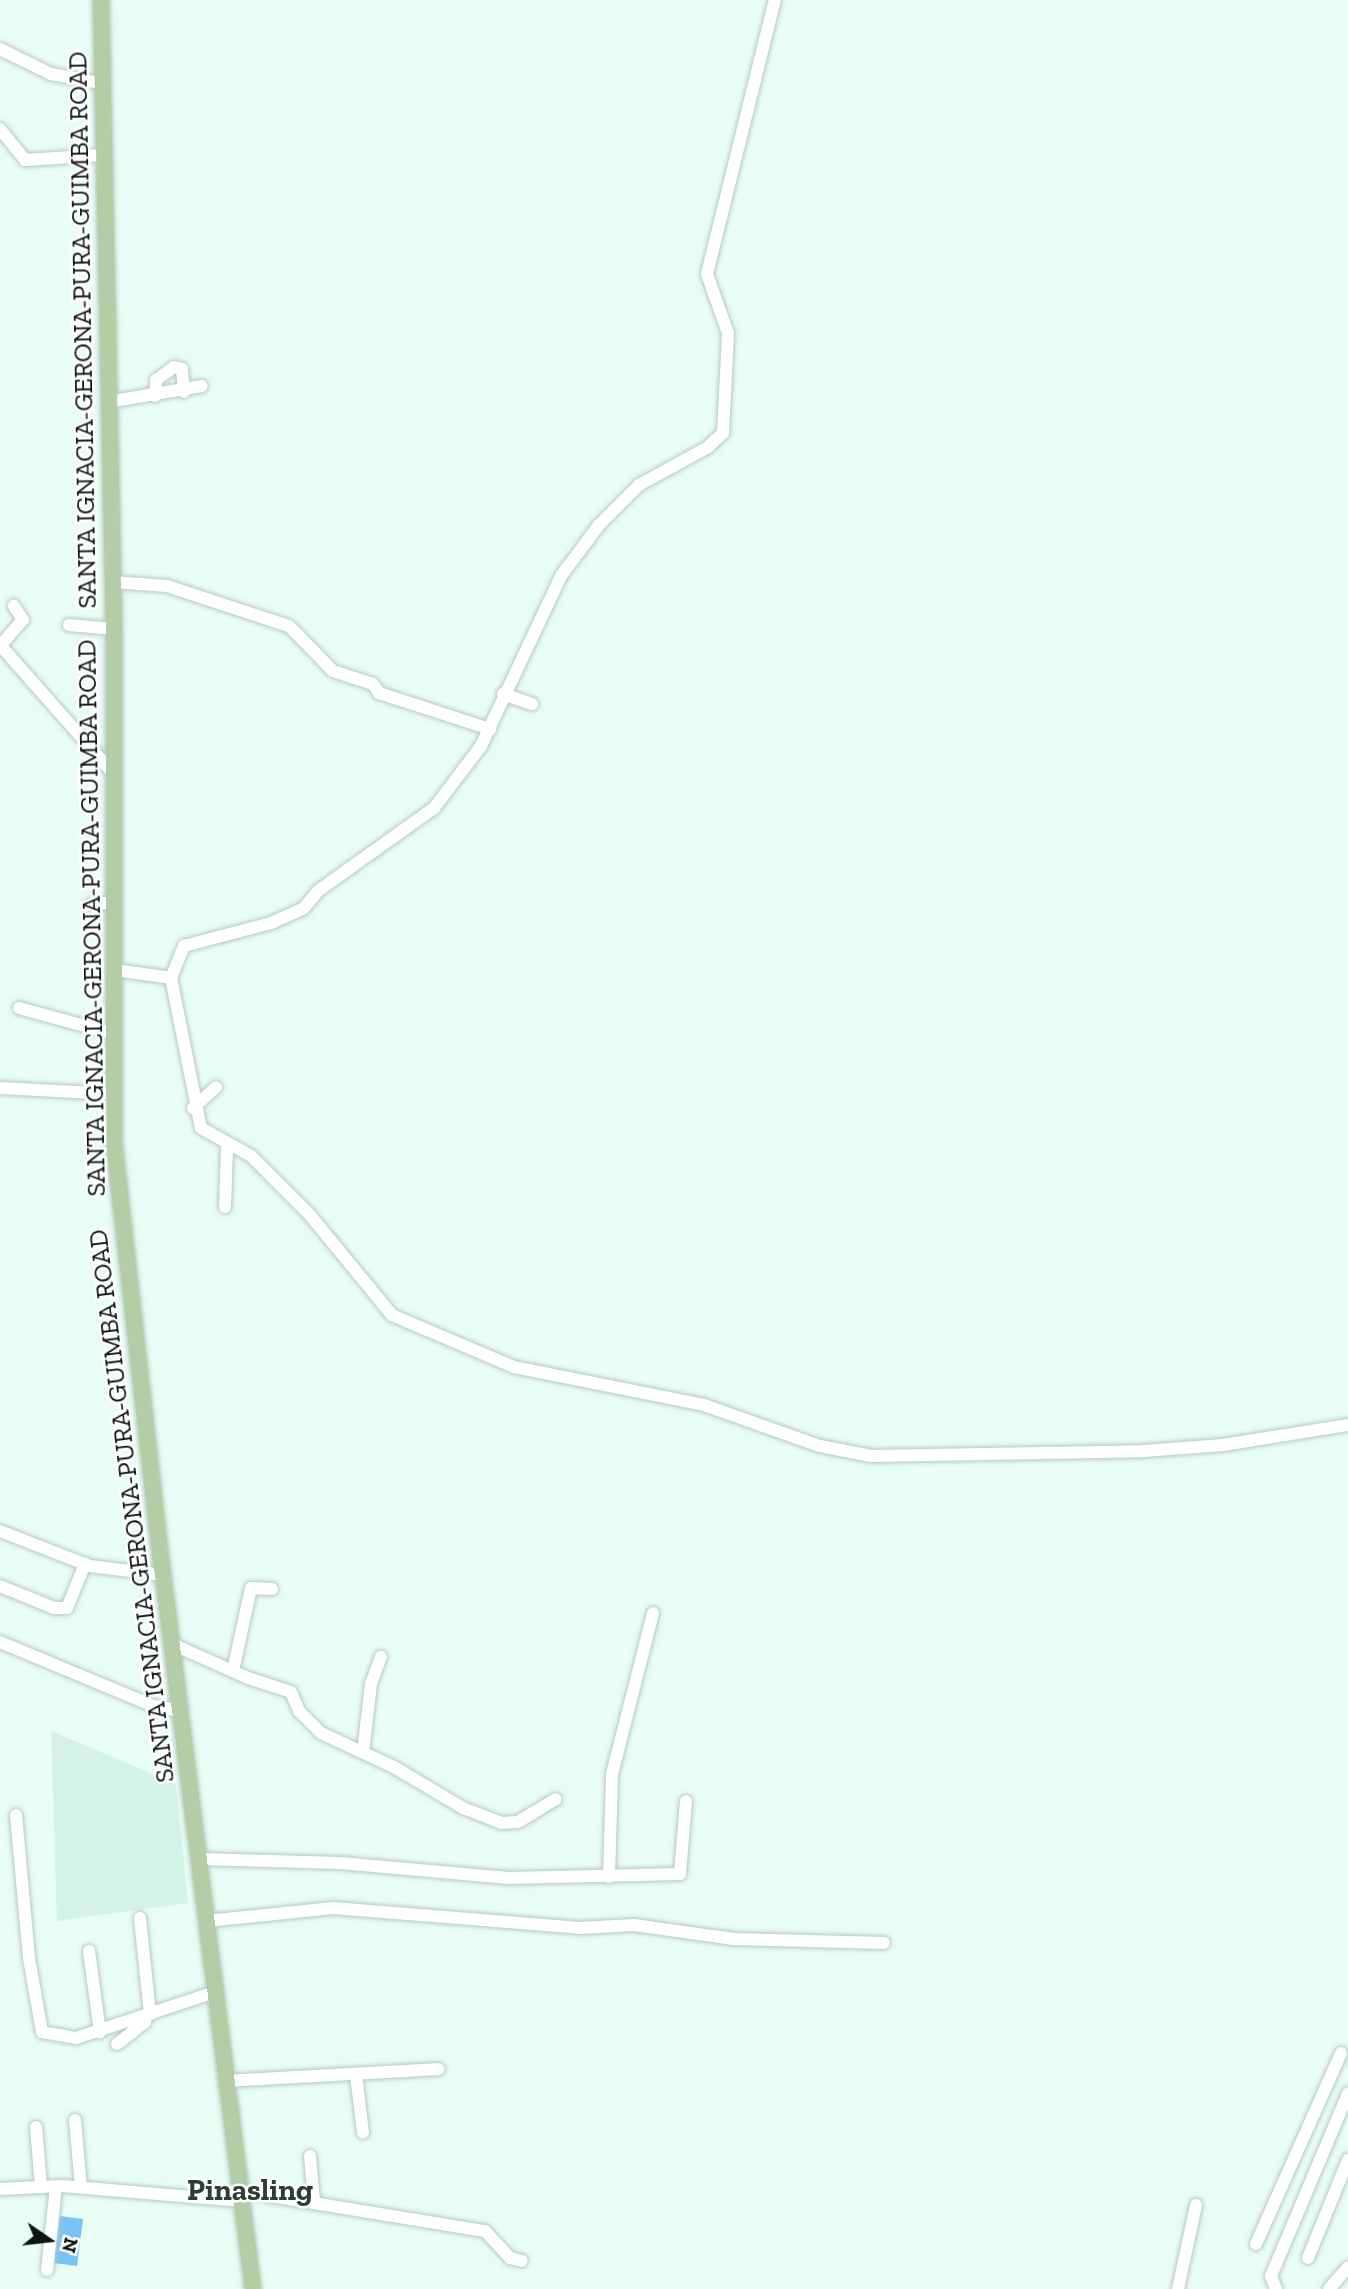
<!DOCTYPE html>
<html>
<head>
<meta charset="utf-8">
<style>
  body { margin:0 }
  #map { position:relative; width:1348px; height:2289px; overflow:hidden; background:#e8fdf4; font-family:"Zilla Slab",serif }
  div>[style] { position:absolute }
  .built>* { inset:0; background:#d5f2e6 }
  .water>* { inset:0; background:#78c3f5 }
  .roads { filter:drop-shadow(0 0 2px #b6cac2) drop-shadow(0 0 2px #b6cac2) }
  .minor>* { height:12px; margin:-6px; padding:0 6px; transform-origin:6px; border-radius:6px; background:#fff }
  .major>* { height:16px; margin:-8px; padding:0 8px; transform-origin:8px; border-radius:8px; background:#b5cda7 }
  span { translate:-50% -50%; white-space:nowrap; text-align:center; line-height:1.15; -webkit-text-stroke:5px #fff; paint-order:stroke }
  .street-label { font-size:26px; color:#0e1512 }
  .quarter-label { font-size:30px; color:#2c3d36; font-weight:700 }
  .north { position:absolute; left:14px; top:2205px; width:70px; height:70px; -webkit-text-stroke:5px #fff; paint-order:stroke; rotate:104deg; font-size:19px; font-weight:700; line-height:28px; text-align:center; color:#0e1512 }
  .north::after { content:''; display:block; margin:auto; width:24px; height:32px; background:#0e1512; clip-path:polygon(50% 0,100% 100%,50% 72%,0 100%) }
</style>
</head>
<body>
<div id="map">
  <div class="built">
    <div style="clip-path:polygon(51px 1731px,176px 1784px,188px 1903px,57px 1921px)"></div>
  </div>
  <div class="water">
    <div style="clip-path:polygon(60px 2216px,83px 2219px,77px 2266px,54px 2263px)"></div>
  </div>
  <div class="roads">
    <div class="minor">
      <div style="left:0;top:49px;width:57px;rotate:26.1deg"></div>
      <div style="left:51px;top:74px;width:51px;rotate:10.2deg"></div>
      <div style="left:0;top:129px;width:40px;rotate:51deg"></div>
      <div style="left:25px;top:160px;width:78px;rotate:-3.7deg"></div>
      <div style="left:155px;top:396px;width:16px;rotate:-86deg"></div>
      <div style="left:156px;top:380px;width:22px;rotate:-36deg"></div>
      <div style="left:174px;top:367px;width:8px;rotate:14deg"></div>
      <div style="left:182px;top:369px;width:23px;rotate:85deg"></div>
      <div style="left:108px;top:402px;width:95px;rotate:-9.7deg"></div>
      <div style="left:113px;top:582px;width:54px;rotate:4.2deg"></div>
      <div style="left:167px;top:586px;width:128px;rotate:18.2deg"></div>
      <div style="left:289px;top:626px;width:63px;rotate:45.6deg"></div>
      <div style="left:333px;top:671px;width:42px;rotate:18deg"></div>
      <div style="left:373px;top:684px;width:11px;rotate:56deg"></div>
      <div style="left:379px;top:693px;width:117px;rotate:18deg"></div>
      <div style="left:69px;top:625px;width:45px;rotate:5.1deg"></div>
      <div style="left:0;top:645px;width:171px;rotate:48.6deg"></div>
      <div style="left:0;top:646px;width:35px;rotate:-49deg"></div>
      <div style="left:23px;top:620px;width:17px;rotate:-123deg"></div>
      <div style="left:503px;top:694px;width:31px;rotate:19deg"></div>
      <div style="left:90px;top:905px;width:24px;rotate:-7deg"></div>
      <div style="left:115px;top:970px;width:57px;rotate:8.1deg"></div>
      <div style="left:171px;top:978px;width:153px;rotate:78.7deg"></div>
      <div style="left:201px;top:1128px;width:57px;rotate:29.2deg"></div>
      <div style="left:251px;top:1156px;width:82px;rotate:45deg"></div>
      <div style="left:309px;top:1214px;width:131px;rotate:50.6deg"></div>
      <div style="left:392px;top:1315px;width:133px;rotate:23.1deg"></div>
      <div style="left:514px;top:1367px;width:194px;rotate:11.3deg"></div>
      <div style="left:704px;top:1405px;width:123px;rotate:19.5deg"></div>
      <div style="left:820px;top:1446px;width:52px;rotate:11.1deg"></div>
      <div style="left:871px;top:1456px;width:273px;rotate:-1deg"></div>
      <div style="left:1144px;top:1451px;width:79px;rotate:-4.3deg"></div>
      <div style="left:1223px;top:1445px;width:127px;rotate:-9.1deg"></div>
      <div style="left:171px;top:978px;width:35px;rotate:-68deg"></div>
      <div style="left:184px;top:946px;width:90px;rotate:-14.8deg"></div>
      <div style="left:271px;top:923px;width:35px;rotate:-24deg"></div>
      <div style="left:303px;top:909px;width:23px;rotate:-50deg"></div>
      <div style="left:318px;top:891px;width:143px;rotate:-35.6deg"></div>
      <div style="left:434px;top:808px;width:78px;rotate:-52.8deg"></div>
      <div style="left:481px;top:746px;width:188px;rotate:-64.8deg"></div>
      <div style="left:561px;top:576px;width:64px;rotate:-53.3deg"></div>
      <div style="left:599px;top:525px;width:57px;rotate:-45deg"></div>
      <div style="left:639px;top:485px;width:79px;rotate:-28.8deg"></div>
      <div style="left:708px;top:447px;width:21px;rotate:-43deg"></div>
      <div style="left:723px;top:433px;width:100px;rotate:-87.1deg"></div>
      <div style="left:728px;top:333px;width:63px;rotate:-109.6deg"></div>
      <div style="left:707px;top:274px;width:282px;rotate:-76.1deg"></div>
      <div style="left:19px;top:1008px;width:98px;rotate:15.3deg"></div>
      <div style="left:0;top:1088px;width:114px;rotate:3deg"></div>
      <div style="left:193px;top:1108px;width:31px;rotate:-42deg"></div>
      <div style="left:225px;top:1207px;width:61px;rotate:-88.1deg"></div>
      <div style="left:0;top:1531px;width:97px;rotate:21.3deg"></div>
      <div style="left:90px;top:1566px;width:74px;rotate:7deg"></div>
      <div style="left:0;top:1586px;width:58px;rotate:22.2deg"></div>
      <div style="left:54px;top:1608px;width:13px"></div>
      <div style="left:67px;top:1608px;width:48px;rotate:-67.8deg"></div>
      <div style="left:0;top:1642px;width:167px;rotate:22.6deg"></div>
      <div style="left:154px;top:1706px;width:26px;rotate:11deg"></div>
      <div style="left:172px;top:1644px;width:83px;rotate:24.1deg"></div>
      <div style="left:248px;top:1678px;width:45px;rotate:18deg"></div>
      <div style="left:291px;top:1692px;width:21px;rotate:67deg"></div>
      <div style="left:299px;top:1711px;width:31px;rotate:45deg"></div>
      <div style="left:321px;top:1733px;width:81px;rotate:25deg"></div>
      <div style="left:394px;top:1767px;width:80px;rotate:30.7deg"></div>
      <div style="left:463px;top:1808px;width:42px;rotate:21deg"></div>
      <div style="left:502px;top:1823px;width:16px;rotate:-4deg"></div>
      <div style="left:518px;top:1822px;width:44px;rotate:-31.2deg"></div>
      <div style="left:233px;top:1671px;width:85px;rotate:-77.8deg"></div>
      <div style="left:251px;top:1588px;width:21px;rotate:3deg"></div>
      <div style="left:363px;top:1752px;width:68px;rotate:-83.3deg"></div>
      <div style="left:371px;top:1684px;width:29px;rotate:-70deg"></div>
      <div style="left:16px;top:1815px;width:144px;rotate:84.8deg"></div>
      <div style="left:29px;top:1958px;width:75px;rotate:80deg"></div>
      <div style="left:42px;top:2032px;width:35px;rotate:10deg"></div>
      <div style="left:76px;top:2038px;width:146px;rotate:-18.3deg"></div>
      <div style="left:200px;top:1859px;width:140px;rotate:1.6deg"></div>
      <div style="left:340px;top:1863px;width:169px;rotate:5.1deg"></div>
      <div style="left:508px;top:1878px;width:172px;rotate:-1.3deg"></div>
      <div style="left:680px;top:1874px;width:73px;rotate:-85.3deg"></div>
      <div style="left:609px;top:1877px;width:103px;rotate:-88.3deg"></div>
      <div style="left:612px;top:1774px;width:166px;rotate:-75.7deg"></div>
      <div style="left:140px;top:1918px;width:97px;rotate:84.1deg"></div>
      <div style="left:207px;top:1921px;width:127px;rotate:-5.9deg"></div>
      <div style="left:333px;top:1908px;width:248px;rotate:4.6deg"></div>
      <div style="left:580px;top:1928px;width:54px;rotate:-3.2deg"></div>
      <div style="left:634px;top:1925px;width:101px;rotate:8deg"></div>
      <div style="left:734px;top:1939px;width:150px;rotate:1.5deg"></div>
      <div style="left:89px;top:1951px;width:82px;rotate:82.3deg"></div>
      <div style="left:117px;top:2044px;width:36px;rotate:-38deg"></div>
      <div style="left:356px;top:2075px;width:58px;rotate:83.1deg"></div>
      <div style="left:226px;top:2081px;width:213px;rotate:-3.2deg"></div>
      <div style="left:75px;top:2120px;width:67px;rotate:84.9deg"></div>
      <div style="left:36px;top:2127px;width:60px;rotate:85.2deg"></div>
      <div style="left:310px;top:2156px;width:46px;rotate:85deg"></div>
      <div style="left:0;top:2189px;width:62px;rotate:-2.8deg"></div>
      <div style="left:62px;top:2186px;width:181px;rotate:4.8deg"></div>
      <div style="left:240px;top:2191px;width:248px;rotate:9.3deg"></div>
      <div style="left:485px;top:2231px;width:37px;rotate:47deg"></div>
      <div style="left:510px;top:2258px;width:12px;rotate:14deg"></div>
      <div style="left:1256px;top:2244px;width:209px;rotate:-66deg"></div>
      <div style="left:1308px;top:2258px;width:106px;rotate:-67.8deg"></div>
      <div style="left:47px;top:2270px;width:83px;rotate:-83.8deg"></div>
      <div style="left:1178px;top:2289px;width:86px;rotate:-77.9deg"></div>
      <div style="left:1276px;top:2289px;width:14px;rotate:-111deg"></div>
      <div style="left:1271px;top:2276px;width:198px;rotate:-67.1deg"></div>
      <div style="left:1329px;top:2289px;width:29px;rotate:-49deg"></div>
    </div>
    <div class="major">
      <div style="left:101px;top:0;width:629px;rotate:88.82deg"></div>
      <div style="left:114px;top:629px;width:513px;rotate:90deg"></div>
      <div style="left:114px;top:1142px;width:428px;rotate:83.6deg"></div>
      <div style="left:162px;top:1567px;width:728px;rotate:82.82deg"></div>
    </div>
  </div>
  <div class="street-label">
    <span style="left:83px;top:330px;rotate:-91deg">SANTA IGNACIA-GERONA-PURA-GUIMBA ROAD</span>
    <span style="left:92px;top:918px;rotate:-91deg">SANTA IGNACIA-GERONA-PURA-GUIMBA ROAD</span>
    <span style="left:132px;top:1506px;rotate:-97deg">SANTA IGNACIA-GERONA-PURA-GUIMBA ROAD</span>
  </div>
  <div class="quarter-label">
    <span style="left:250px;top:2190px">Pinasling</span>
  </div>
  <div class="north">N</div>
</div>
</body>
</html>
